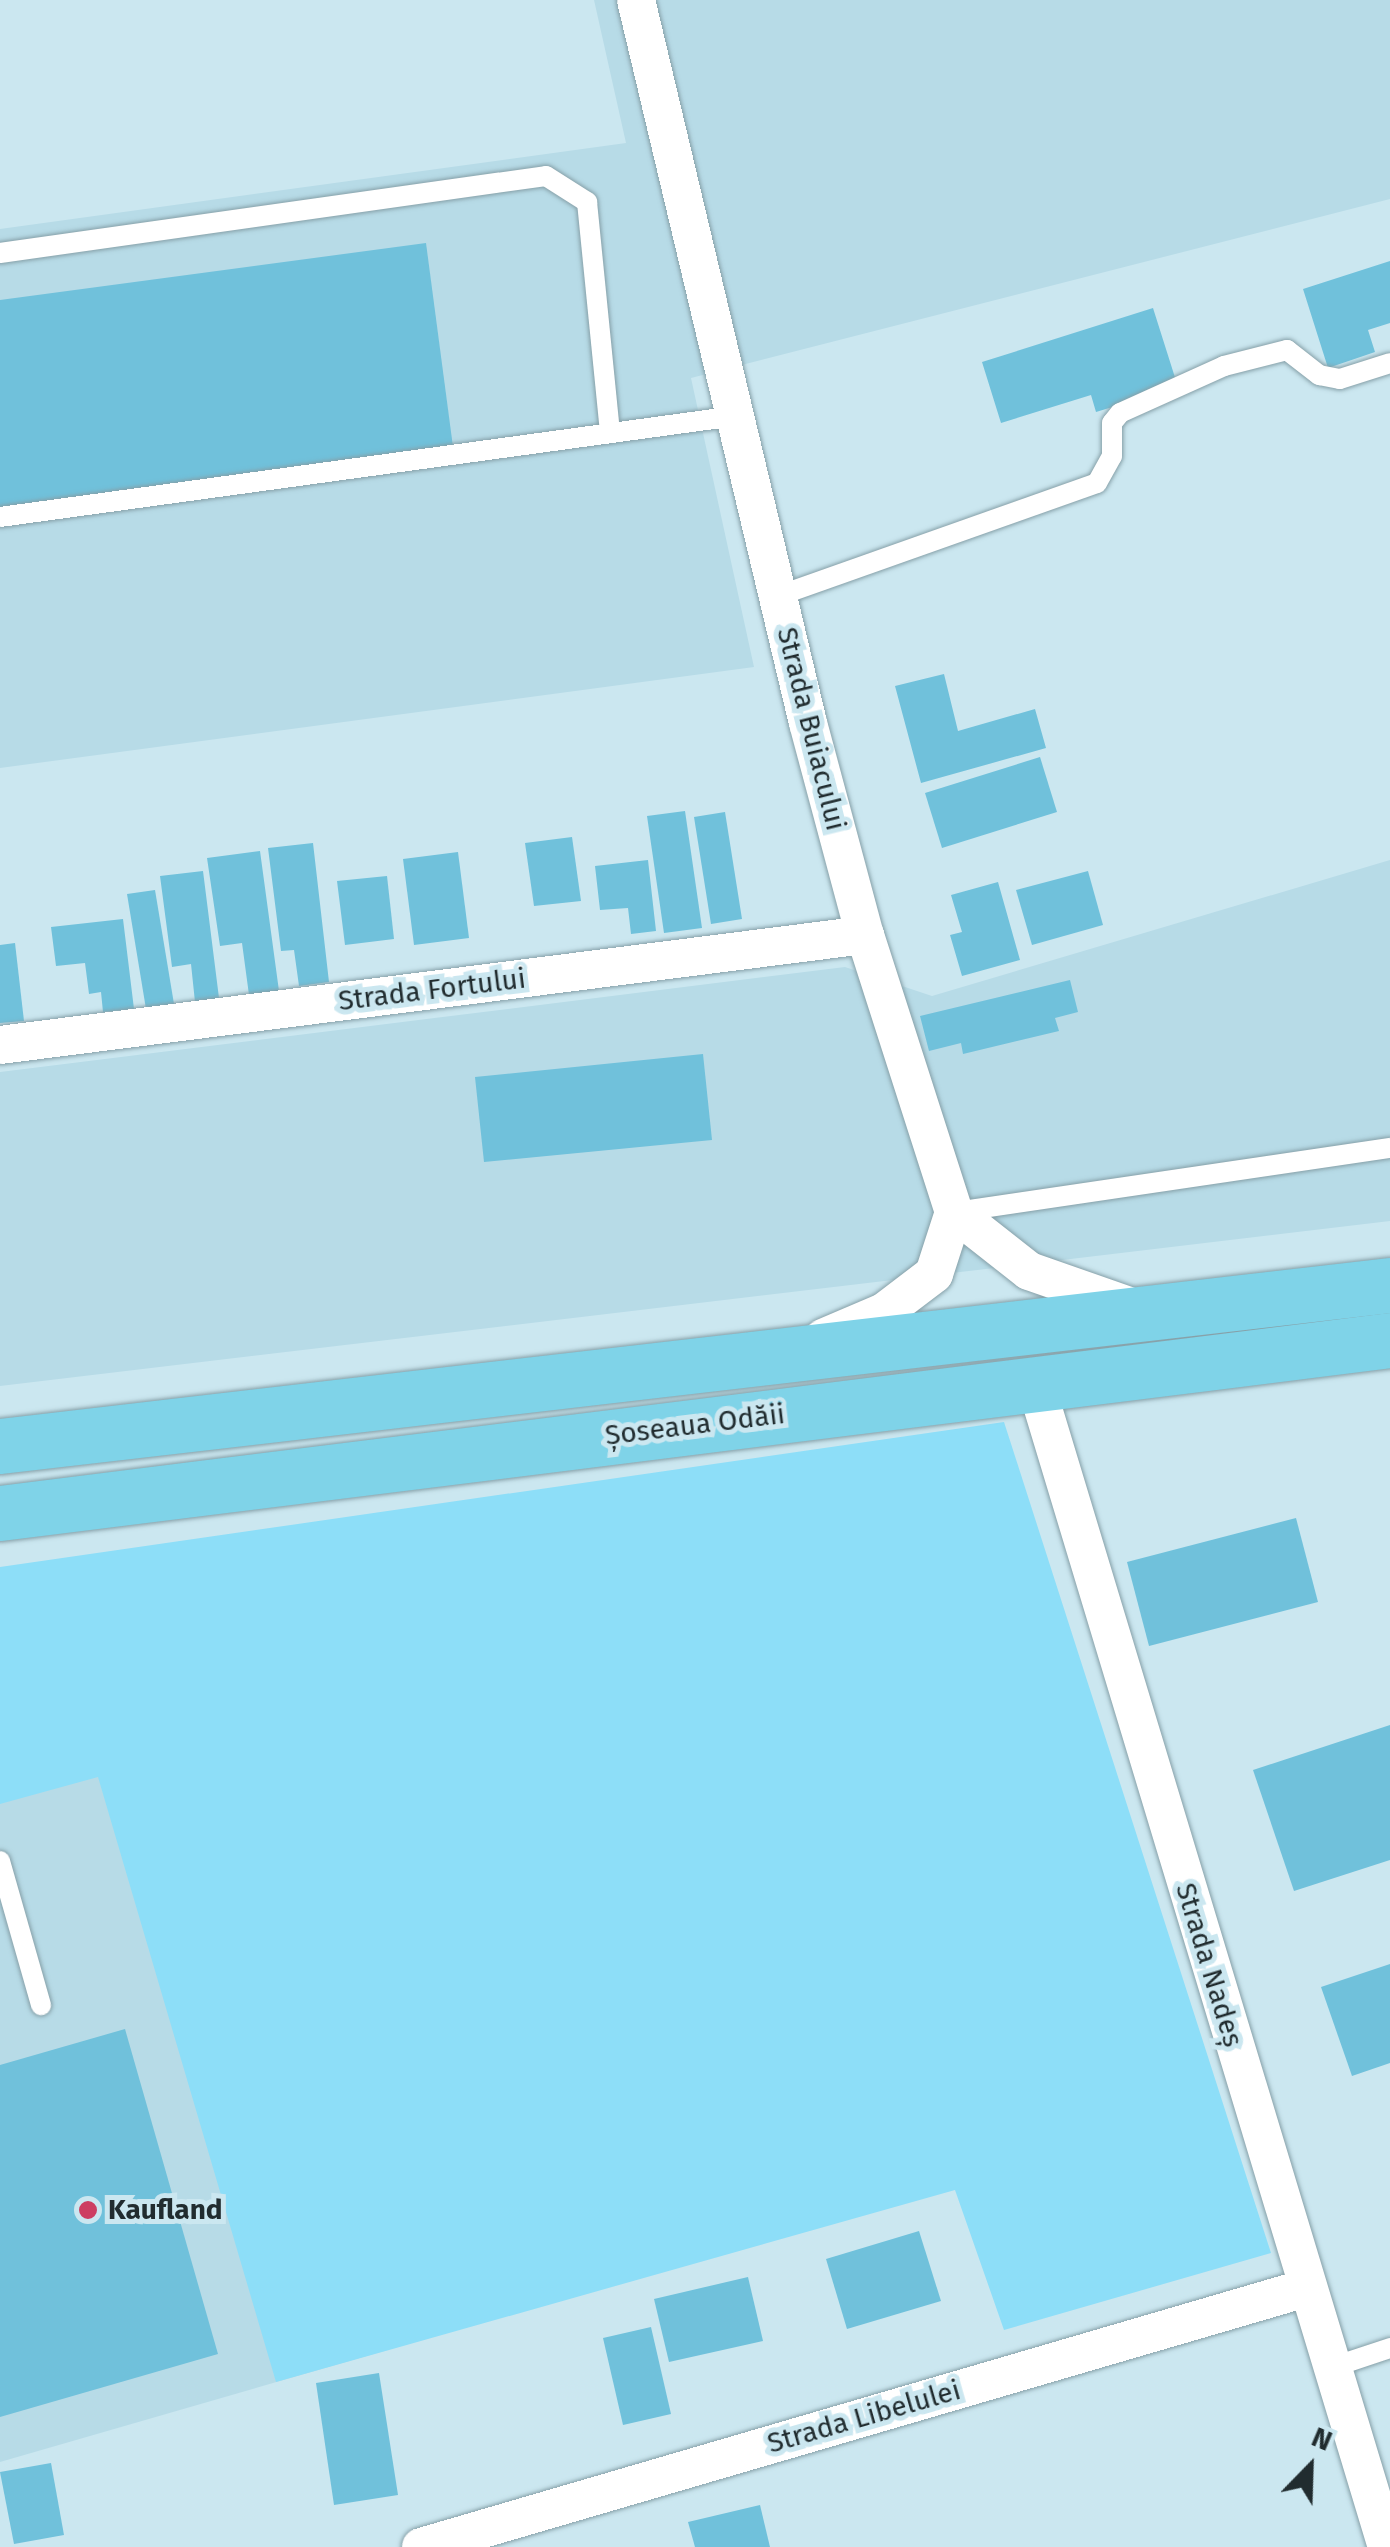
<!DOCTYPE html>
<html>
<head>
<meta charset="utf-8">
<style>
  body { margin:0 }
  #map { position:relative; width:1390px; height:2547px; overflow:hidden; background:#cbe7f0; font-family:"Fira Sans",sans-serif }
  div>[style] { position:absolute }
  .built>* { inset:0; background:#b7dbe7 }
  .green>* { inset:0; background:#8ddef8 }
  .building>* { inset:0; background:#70c1db }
  .roads { filter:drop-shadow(0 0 2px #86a0a8) drop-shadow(0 0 2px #86a0a8) }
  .lane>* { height:20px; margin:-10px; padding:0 10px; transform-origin:10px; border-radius:10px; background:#fff }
  .street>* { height:38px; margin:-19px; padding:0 19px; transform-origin:19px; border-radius:19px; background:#fff }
  .primary>* { height:55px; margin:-27.5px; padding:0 27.5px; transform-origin:27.5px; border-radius:27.5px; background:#7fd3e8 }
  .dots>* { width:28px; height:28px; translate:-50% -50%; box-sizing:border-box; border:5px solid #cbe7f0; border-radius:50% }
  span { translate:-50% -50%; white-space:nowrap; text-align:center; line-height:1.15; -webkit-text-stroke:10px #cbe7f0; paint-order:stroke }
  .street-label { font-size:28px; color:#212c2f }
  .poi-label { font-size:28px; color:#212c2f; font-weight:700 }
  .left { translate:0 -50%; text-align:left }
  .north { position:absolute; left:1260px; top:2417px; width:100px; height:100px; -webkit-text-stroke:8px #cbe7f0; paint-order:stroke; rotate:23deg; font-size:28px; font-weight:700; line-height:40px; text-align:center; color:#212c2f }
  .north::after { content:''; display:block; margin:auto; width:35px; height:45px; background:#212c2f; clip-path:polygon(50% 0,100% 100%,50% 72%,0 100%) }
</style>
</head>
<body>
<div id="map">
  <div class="built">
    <div style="clip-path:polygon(594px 0,1390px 0,1390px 199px,691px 378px,754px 667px,0 768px,0 229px,626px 143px)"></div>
    <div style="clip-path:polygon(1390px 860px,1390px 1221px,0 1386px,0 1072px,845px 967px,932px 996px)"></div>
    <div style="clip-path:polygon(0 1567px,439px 2335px,0 2462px)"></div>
  </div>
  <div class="green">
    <div style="clip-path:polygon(1004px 1422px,1271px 2253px,1004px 2330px,955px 2190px,276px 2382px,98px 1777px,0 1804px,0 1567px)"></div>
  </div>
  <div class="building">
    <div style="clip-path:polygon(426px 243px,453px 447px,0 507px,0 300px)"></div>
    <div style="clip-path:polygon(1390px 261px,1390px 323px,1368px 330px,1375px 352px,1328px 368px,1303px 289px)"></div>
    <div style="clip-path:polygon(1153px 308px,1178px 387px,1096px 412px,1091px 395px,1001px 423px,982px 362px)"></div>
    <div style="clip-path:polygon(944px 674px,958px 731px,1035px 709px,1046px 748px,921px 783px,895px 686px)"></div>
    <div style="clip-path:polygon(1040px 757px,1057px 812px,942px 848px,925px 793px)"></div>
    <div style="clip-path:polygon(685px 811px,702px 928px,664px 933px,647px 816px)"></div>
    <div style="clip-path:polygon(725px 812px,742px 919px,711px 924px,694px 817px)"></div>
    <div style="clip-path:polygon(572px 837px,581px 901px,534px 906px,525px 843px)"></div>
    <div style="clip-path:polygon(313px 843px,329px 982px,299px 986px,294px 950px,281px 951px,268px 848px)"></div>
    <div style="clip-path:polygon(260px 851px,279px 991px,249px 995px,242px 943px,220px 946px,207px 858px)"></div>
    <div style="clip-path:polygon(458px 852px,469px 938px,414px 945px,403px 859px)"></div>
    <div style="clip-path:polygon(648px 860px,656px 931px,631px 934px,628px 908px,600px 910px,595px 866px)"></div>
    <div style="clip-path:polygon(203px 871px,219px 998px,195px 1002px,191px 964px,172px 967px,160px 876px)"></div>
    <div style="clip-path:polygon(1088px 871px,1103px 925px,1032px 945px,1016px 890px)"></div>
    <div style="clip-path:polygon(387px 876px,394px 939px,345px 945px,337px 881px)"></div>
    <div style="clip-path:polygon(998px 882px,1020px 960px,962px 976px,950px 935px,962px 932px,951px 895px)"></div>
    <div style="clip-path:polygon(155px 890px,174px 1004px,146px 1009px,127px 894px)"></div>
    <div style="clip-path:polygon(123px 919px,134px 1009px,103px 1012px,101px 992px,89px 994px,85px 963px,56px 966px,51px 927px)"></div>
    <div style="clip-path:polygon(15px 943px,24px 1021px,0 1023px,0 945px)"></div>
    <div style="clip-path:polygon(1070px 980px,1078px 1012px,1055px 1018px,1059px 1031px,963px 1054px,961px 1043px,929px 1051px,920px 1016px)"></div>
    <div style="clip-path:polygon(703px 1054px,712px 1140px,484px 1162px,475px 1077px)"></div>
    <div style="clip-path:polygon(1296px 1518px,1318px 1602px,1149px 1646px,1127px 1562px)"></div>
    <div style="clip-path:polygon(1390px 1725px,1390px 1860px,1294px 1891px,1253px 1770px)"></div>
    <div style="clip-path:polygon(1390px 1964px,1390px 2063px,1352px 2076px,1321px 1987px)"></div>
    <div style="clip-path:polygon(125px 2029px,218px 2354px,0 2417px,0 2065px)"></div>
    <div style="clip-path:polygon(919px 2231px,941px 2301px,847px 2329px,826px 2259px)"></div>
    <div style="clip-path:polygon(748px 2277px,763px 2341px,669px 2362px,654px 2299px)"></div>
    <div style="clip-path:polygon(651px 2327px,671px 2414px,623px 2425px,603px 2338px)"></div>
    <div style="clip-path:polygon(379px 2373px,398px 2495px,334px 2505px,316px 2383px)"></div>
    <div style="clip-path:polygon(51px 2463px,64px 2535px,14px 2544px,0 2472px)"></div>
    <div style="clip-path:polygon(760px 2505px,770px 2547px,695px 2547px,688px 2522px)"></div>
  </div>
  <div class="roads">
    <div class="lane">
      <div style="left:0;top:253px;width:551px;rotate:-8.03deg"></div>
      <div style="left:546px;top:176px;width:49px;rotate:32.4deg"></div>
      <div style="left:587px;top:202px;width:232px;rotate:84.3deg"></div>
      <div style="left:0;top:517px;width:742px;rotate:-7.82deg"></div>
      <div style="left:778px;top:596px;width:338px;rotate:-19.5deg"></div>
      <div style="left:1097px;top:483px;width:31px;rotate:-61deg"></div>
      <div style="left:1112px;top:456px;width:33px;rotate:-90deg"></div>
      <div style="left:1112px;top:423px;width:13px;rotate:-51deg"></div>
      <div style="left:1120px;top:413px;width:114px;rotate:-24.3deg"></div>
      <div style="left:1224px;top:366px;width:65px;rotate:-14.3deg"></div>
      <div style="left:1287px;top:350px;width:41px;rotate:38deg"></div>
      <div style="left:1319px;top:375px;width:21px;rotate:11deg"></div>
      <div style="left:1340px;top:379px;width:52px;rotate:-17.7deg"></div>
      <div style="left:956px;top:1212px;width:439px;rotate:-8.4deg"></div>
      <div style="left:0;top:1861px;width:150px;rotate:74.1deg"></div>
      <div style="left:1330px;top:2368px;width:63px;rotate:-18.4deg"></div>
    </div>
    <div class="street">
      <div style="left:636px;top:0;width:743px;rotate:76.62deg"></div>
      <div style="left:808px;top:723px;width:220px;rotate:75deg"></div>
      <div style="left:865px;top:935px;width:291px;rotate:72.2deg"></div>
      <div style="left:954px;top:1212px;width:65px;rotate:107.9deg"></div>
      <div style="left:934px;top:1274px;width:63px;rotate:142.8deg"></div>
      <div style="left:884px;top:1312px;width:66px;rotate:156.9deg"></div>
      <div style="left:0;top:1045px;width:872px;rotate:-7.25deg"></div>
      <div style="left:954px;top:1212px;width:95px;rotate:38.2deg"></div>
      <div style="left:1029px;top:1271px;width:112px;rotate:19.2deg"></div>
      <div style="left:1035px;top:1382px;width:1217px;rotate:73.19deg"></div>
      <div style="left:421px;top:2547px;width:922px;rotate:-16.31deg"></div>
    </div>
    <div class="primary">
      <div style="left:0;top:1446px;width:1399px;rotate:-6.61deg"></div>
      <div style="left:0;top:1513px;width:1401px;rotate:-7.09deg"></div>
    </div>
  </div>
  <div class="dots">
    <div style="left:88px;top:2210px;background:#cd3e61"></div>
  </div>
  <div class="street-label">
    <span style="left:811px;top:729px;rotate:76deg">Strada Buiacului</span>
    <span style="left:432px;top:990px;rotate:-7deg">Strada Fortului</span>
    <span style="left:695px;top:1425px;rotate:-7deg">Șoseaua Odăii</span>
    <span style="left:1209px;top:1965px;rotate:73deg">Strada Nadeș</span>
    <span style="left:864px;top:2417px;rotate:-16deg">Strada Libelulei</span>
  </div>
  <div class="poi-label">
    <span class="left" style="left:108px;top:2210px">Kaufland</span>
  </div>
  <div class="north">N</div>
</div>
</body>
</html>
